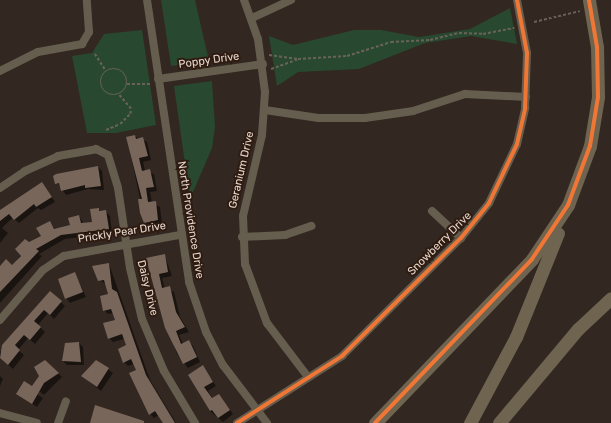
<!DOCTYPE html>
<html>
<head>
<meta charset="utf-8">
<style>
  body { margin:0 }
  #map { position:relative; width:611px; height:423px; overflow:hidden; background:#322721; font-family:Rubik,sans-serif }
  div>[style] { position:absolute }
  .green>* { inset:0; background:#284930 }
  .shadow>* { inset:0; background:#0007 }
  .building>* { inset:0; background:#79665b }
  .path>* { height:1.5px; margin-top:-0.75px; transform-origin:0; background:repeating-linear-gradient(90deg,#696257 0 3px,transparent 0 5px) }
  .path>.ring { margin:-0.75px; padding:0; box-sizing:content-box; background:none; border:1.5px solid #696257; border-radius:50% }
  .minor>* { height:8px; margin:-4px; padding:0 4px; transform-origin:4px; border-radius:4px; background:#655d4d }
  .trunk>* { height:13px; margin:-6.5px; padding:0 6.5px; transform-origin:6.5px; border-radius:6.5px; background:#6e6450 }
  .cycleway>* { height:4px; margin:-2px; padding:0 2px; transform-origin:2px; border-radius:2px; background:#f07635 }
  span { translate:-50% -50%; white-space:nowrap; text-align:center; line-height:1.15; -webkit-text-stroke:4px #2f1b0f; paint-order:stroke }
  .street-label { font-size:11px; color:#e5d7cf }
</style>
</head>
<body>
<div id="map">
  <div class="green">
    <div style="clip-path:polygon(161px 0,195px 0,209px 61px,171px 66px)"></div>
    <div style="clip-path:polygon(510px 8px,517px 44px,471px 36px,425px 43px,359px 69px,298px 72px,277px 86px,269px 36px,293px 45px,354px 30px,381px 30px,419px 37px,470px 29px)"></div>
    <div style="clip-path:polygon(142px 30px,156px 125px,116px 133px,87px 133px,72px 56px,92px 53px,104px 34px)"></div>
    <div style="clip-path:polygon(212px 81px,215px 127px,212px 148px,190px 199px,174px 86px)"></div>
  </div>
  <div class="shadow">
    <div style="clip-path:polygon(134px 136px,147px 142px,151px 160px,143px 162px,145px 171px,154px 174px,157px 191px,150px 192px,152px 203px,160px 207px,162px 224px,149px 226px,145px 222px,127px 138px)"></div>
    <div style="clip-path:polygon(98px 167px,102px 171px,104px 190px,88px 189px,66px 195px,54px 177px)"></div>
    <div style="clip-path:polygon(42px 183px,55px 202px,41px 210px,38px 208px,19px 223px,13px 218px,8px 222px,2px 228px,8px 233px,0 243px,0 212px)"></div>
    <div style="clip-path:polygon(92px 210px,105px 211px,110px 216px,112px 233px,65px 239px,39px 254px,42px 256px,0 303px,0 268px,13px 266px,29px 243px,42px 236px,49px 222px,56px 230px,71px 226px,79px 216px,84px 224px,93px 222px)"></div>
    <div style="clip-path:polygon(165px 256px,172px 276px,162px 278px,165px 289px,174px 292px,180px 317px,189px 332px,179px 335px,183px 344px,188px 341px,193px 346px,200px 362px,188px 368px,177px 354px,157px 298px,148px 259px)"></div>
    <div style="clip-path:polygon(109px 264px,150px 380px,176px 423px,164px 423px,159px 415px,154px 418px,150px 414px,130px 373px,137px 370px,134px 364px,128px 366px,124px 362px,127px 346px,124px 339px,113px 342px,109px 338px,116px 320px,114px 313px,108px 314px,104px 310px,109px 295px,106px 284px,99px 280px)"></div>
    <div style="clip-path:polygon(75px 273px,86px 297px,70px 303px,66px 298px)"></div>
    <div style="clip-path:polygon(51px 293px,65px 306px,54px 319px,48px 313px,38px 325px,45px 332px,35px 344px,28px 338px,18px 350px,24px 355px,13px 369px,0 358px,0 352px)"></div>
    <div style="clip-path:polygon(79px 343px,83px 347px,84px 365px,67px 365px,63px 361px)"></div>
    <div style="clip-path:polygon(45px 361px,62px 377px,44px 395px,38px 390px)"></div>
    <div style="clip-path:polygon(97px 361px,113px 373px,101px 391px,82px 376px)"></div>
    <div style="clip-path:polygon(203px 367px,216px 386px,208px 391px,213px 399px,219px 395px,233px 414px,223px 422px,210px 411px,189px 375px)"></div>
    <div style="clip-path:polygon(0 376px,3px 379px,0 386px)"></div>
    <div style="clip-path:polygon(23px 386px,43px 398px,37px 407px,18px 394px)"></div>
  </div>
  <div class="building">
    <div style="clip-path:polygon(135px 135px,136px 139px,143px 137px,148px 156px,139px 158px,142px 171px,150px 169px,154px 187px,146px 188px,148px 202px,156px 201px,158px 220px,144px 223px,140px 213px,138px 199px,142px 199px,126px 137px)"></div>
    <div style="clip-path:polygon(98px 166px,101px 186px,85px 188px,85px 185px,61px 191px,59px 183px,55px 184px,53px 176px,56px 174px)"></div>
    <div style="clip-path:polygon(42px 182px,52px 197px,36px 207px,34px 204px,14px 220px,9px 214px,0 221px,0 210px)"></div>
    <div style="clip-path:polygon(99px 208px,99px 211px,106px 210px,109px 229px,61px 235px,36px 249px,39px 251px,0 292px,0 266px,6px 259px,12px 265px,21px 256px,15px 249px,25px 239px,29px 242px,41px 236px,36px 228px,50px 221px,54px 229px,70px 225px,68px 218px,79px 215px,81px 223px,92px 222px,90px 209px)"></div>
    <div style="clip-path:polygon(165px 254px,168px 272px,159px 274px,162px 288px,170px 286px,176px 312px,185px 327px,176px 331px,181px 344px,189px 340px,197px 357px,183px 364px,165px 328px,146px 258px)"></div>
    <div style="clip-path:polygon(109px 263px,112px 289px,117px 292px,146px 375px,175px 423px,163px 423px,155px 411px,149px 415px,129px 373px,136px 370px,131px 359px,123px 363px,118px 349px,126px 345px,122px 334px,108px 339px,103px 323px,115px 320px,111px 309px,103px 311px,100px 296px,108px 294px,104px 280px,98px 281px,92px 266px)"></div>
    <div style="clip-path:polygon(75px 272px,83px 292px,65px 299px,58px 279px)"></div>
    <div style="clip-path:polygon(50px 291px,62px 301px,50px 315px,44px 310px,34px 321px,41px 327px,30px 340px,24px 335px,15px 345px,20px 350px,8px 365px,0 358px,2px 345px)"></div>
    <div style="clip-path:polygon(79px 342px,81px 362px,62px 361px,65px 343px)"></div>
    <div style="clip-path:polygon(45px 360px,59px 373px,44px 383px,32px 404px,16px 394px,24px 381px,32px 386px,39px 376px,34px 367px)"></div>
    <div style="clip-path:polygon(96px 360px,109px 368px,97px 387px,81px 376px)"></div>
    <div style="clip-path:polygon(203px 365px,213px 382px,204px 387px,212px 398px,219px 394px,230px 410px,218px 418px,212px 410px,210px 411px,188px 375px)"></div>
    <div style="clip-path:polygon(95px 405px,144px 421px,144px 423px,90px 423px)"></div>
  </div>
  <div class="path">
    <div style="left:534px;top:22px;width:47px;rotate:-13.4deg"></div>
    <div style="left:95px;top:54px;width:20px;rotate:57deg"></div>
    <div style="left:269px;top:55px;width:29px;rotate:8deg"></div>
    <div class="ring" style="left:101px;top:69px;width:24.5px;height:24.5px"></div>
    <div style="left:271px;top:69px;width:29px;rotate:-20deg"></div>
    <div style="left:298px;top:59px;width:49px;rotate:-3.5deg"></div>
    <div style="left:347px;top:56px;width:46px;rotate:-17.7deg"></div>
    <div style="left:391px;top:42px;width:39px;rotate:-3deg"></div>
    <div style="left:430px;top:40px;width:30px;rotate:-14deg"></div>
    <div style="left:459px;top:33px;width:24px;rotate:2deg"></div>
    <div style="left:483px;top:34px;width:32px;rotate:-11deg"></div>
    <div style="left:127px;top:84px;width:24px"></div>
    <div style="left:106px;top:130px;width:15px;rotate:-23deg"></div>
    <div style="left:120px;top:124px;width:14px;rotate:-45deg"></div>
    <div style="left:130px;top:114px;width:5px;rotate:-79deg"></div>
    <div style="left:131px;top:109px;width:18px;rotate:-131deg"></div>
  </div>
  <div class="minor">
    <div style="left:147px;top:0;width:285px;rotate:81.5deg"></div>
    <div style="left:189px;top:282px;width:53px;rotate:71.2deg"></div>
    <div style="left:206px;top:332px;width:37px;rotate:63deg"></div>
    <div style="left:223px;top:365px;width:73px;rotate:52.8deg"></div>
    <div style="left:244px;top:0;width:41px;rotate:70.3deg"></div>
    <div style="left:258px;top:39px;width:53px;rotate:82.5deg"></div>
    <div style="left:265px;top:92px;width:43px;rotate:94deg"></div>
    <div style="left:262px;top:135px;width:83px;rotate:103.2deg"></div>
    <div style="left:243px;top:216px;width:48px;rotate:87.6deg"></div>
    <div style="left:245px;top:264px;width:63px;rotate:69.6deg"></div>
    <div style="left:267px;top:323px;width:68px;rotate:52.8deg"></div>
    <div style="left:252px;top:18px;width:43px;rotate:-24.8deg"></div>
    <div style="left:0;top:71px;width:42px;rotate:-26.6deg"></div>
    <div style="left:38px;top:52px;width:45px;rotate:-10.3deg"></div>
    <div style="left:82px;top:44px;width:14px;rotate:-60deg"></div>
    <div style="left:89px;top:32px;width:32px;rotate:-94deg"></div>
    <div style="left:158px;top:79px;width:106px;rotate:-8.1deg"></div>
    <div style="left:265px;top:110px;width:54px;rotate:8.6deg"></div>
    <div style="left:318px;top:118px;width:47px"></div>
    <div style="left:365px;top:118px;width:49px;rotate:-8.3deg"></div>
    <div style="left:413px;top:111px;width:55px;rotate:-18.1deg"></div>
    <div style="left:465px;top:94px;width:61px;rotate:2.8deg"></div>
    <div style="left:0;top:188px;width:30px;rotate:-34deg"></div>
    <div style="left:25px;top:171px;width:36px;rotate:-24deg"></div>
    <div style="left:58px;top:156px;width:39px;rotate:-10deg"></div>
    <div style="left:96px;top:149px;width:13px;rotate:27deg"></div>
    <div style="left:108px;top:155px;width:34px;rotate:73deg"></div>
    <div style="left:118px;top:188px;width:81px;rotate:81.5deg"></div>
    <div style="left:130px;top:268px;width:52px;rotate:76.8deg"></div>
    <div style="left:142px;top:319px;width:56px;rotate:67.1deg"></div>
    <div style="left:164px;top:371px;width:61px;rotate:59.2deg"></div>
    <div style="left:432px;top:211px;width:40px;rotate:43deg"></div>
    <div style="left:242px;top:237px;width:43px;rotate:-2.7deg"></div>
    <div style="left:285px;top:235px;width:28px;rotate:-19deg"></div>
    <div style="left:0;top:320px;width:66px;rotate:-49.3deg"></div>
    <div style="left:43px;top:270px;width:25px;rotate:-34deg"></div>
    <div style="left:64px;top:256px;width:118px;rotate:-10.3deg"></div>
    <div style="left:0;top:413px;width:38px;rotate:15deg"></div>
    <div style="left:58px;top:423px;width:23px;rotate:-70deg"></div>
    <div style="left:237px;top:423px;width:125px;rotate:-32.5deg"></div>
    <div style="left:342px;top:356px;width:168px;rotate:-44.8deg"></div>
    <div style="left:461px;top:238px;width:45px;rotate:-51.3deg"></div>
    <div style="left:489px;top:203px;width:65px;rotate:-64.6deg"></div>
    <div style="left:517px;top:144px;width:37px;rotate:-77deg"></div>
    <div style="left:525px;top:108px;width:55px;rotate:-87.9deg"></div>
    <div style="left:527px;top:53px;width:54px;rotate:-100.7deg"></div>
  </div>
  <div class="trunk">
    <div style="left:375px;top:423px;width:227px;rotate:-46.2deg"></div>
    <div style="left:532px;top:259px;width:65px;rotate:-56.3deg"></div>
    <div style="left:568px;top:205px;width:63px;rotate:-69.6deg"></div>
    <div style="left:590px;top:146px;width:50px;rotate:-80.7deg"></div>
    <div style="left:598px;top:97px;width:50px;rotate:-91.1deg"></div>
    <div style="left:597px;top:47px;width:48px;rotate:-99.7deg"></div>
    <div style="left:470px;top:423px;width:98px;rotate:-61.9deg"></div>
    <div style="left:516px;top:337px;width:112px;rotate:-68deg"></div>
    <div style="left:499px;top:423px;width:123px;rotate:-50deg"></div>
    <div style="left:578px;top:329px;width:45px;rotate:-43.2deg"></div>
  </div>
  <div class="cycleway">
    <div style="left:237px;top:423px;width:125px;rotate:-32.5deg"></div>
    <div style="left:342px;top:356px;width:168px;rotate:-44.8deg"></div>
    <div style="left:461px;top:238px;width:45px;rotate:-51.3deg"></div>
    <div style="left:489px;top:203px;width:65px;rotate:-64.6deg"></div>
    <div style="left:517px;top:144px;width:37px;rotate:-77deg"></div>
    <div style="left:525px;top:108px;width:55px;rotate:-87.9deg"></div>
    <div style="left:527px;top:53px;width:54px;rotate:-100.7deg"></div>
    <div style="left:375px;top:423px;width:227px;rotate:-46.2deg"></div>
    <div style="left:532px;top:259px;width:65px;rotate:-56.3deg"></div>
    <div style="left:568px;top:205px;width:63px;rotate:-69.6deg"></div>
    <div style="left:590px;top:146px;width:50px;rotate:-80.7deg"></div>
    <div style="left:598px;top:97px;width:50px;rotate:-91.1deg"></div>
    <div style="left:597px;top:47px;width:48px;rotate:-99.7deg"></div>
  </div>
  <div class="street-label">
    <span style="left:209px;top:61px;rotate:-8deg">Poppy Drive</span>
    <span style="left:242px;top:170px;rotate:-77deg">Geranium Drive</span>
    <span style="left:190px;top:220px;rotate:81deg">North Providence Drive</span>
    <span style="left:122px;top:233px;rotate:-9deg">Prickly Pear Drive</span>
    <span style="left:440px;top:244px;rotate:-45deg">Snowberry Drive</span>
    <span style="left:147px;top:288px;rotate:76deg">Daisy Drive</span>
  </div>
</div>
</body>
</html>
